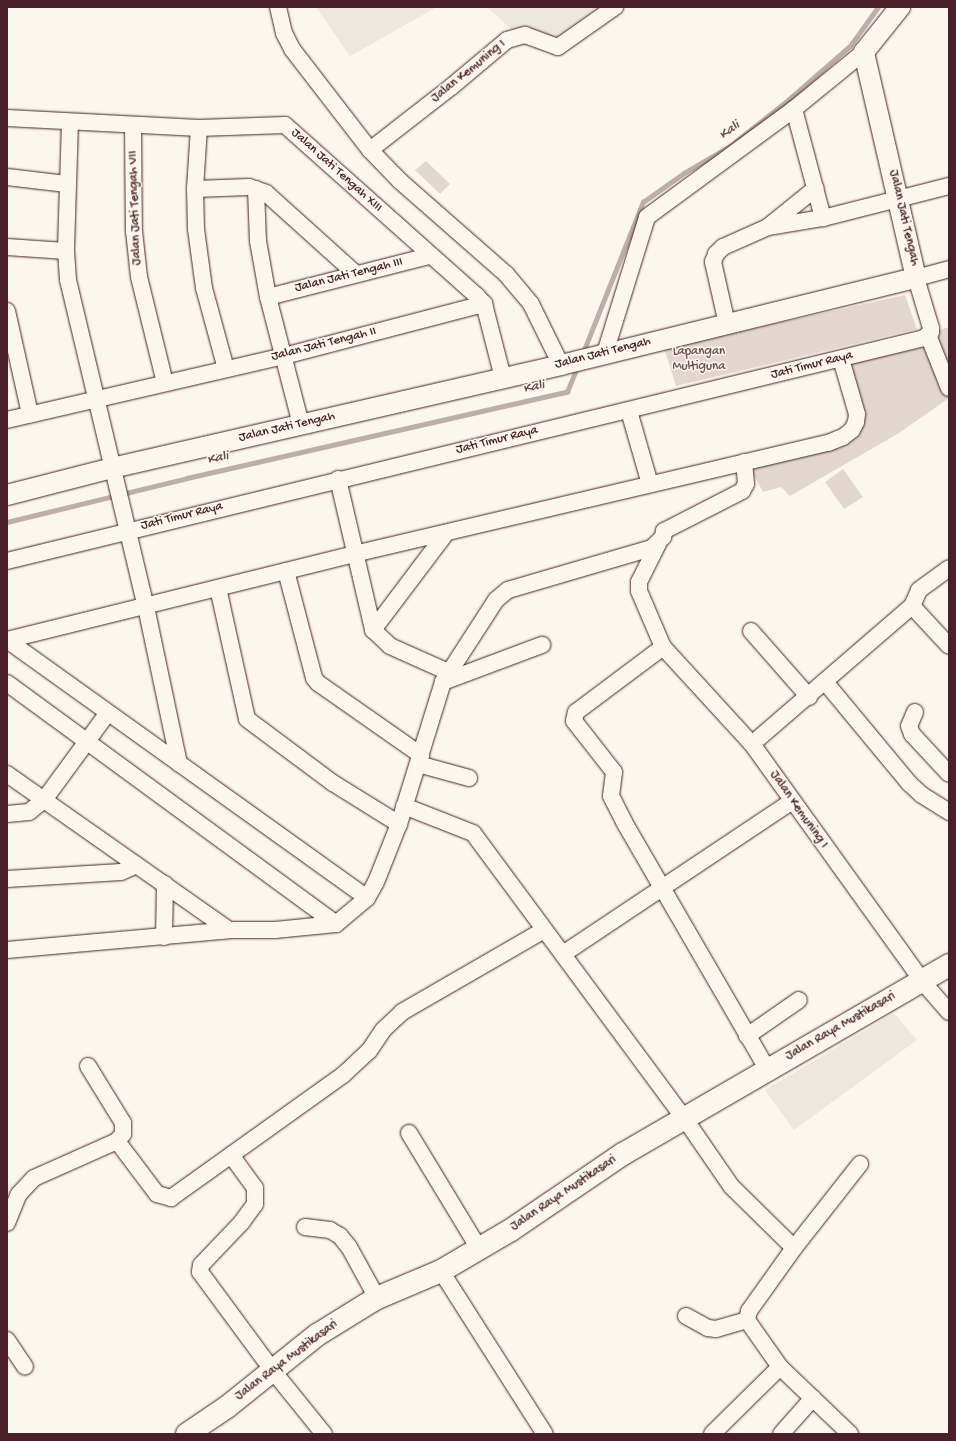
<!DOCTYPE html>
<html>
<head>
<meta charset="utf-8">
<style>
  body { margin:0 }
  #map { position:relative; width:956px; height:1441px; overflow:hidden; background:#fbf7ec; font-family:"Gochi Hand",sans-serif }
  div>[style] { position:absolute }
  .built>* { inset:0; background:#eee7de }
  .green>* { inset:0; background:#e2d7d0 }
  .stream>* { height:4.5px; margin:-2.25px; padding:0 2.25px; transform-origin:2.25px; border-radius:2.25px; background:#bfadaa }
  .roads { filter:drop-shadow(0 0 1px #4a1f2b) drop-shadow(0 0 1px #4a1f2b) }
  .minor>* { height:16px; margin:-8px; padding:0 8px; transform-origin:8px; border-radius:8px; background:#fbf7ec }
  .tertiary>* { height:20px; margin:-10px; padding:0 10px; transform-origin:10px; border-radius:10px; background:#fbf7ec }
  .secondary>* { height:22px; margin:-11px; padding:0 11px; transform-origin:11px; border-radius:11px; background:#fbf7ec }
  span { translate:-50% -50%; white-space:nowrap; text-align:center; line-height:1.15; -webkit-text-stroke:3px #fbf7ec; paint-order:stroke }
  .street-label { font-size:13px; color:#4a1f2b }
  .park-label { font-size:13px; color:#704d54 }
  .water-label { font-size:14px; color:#6d4a51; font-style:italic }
  .frame { position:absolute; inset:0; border:8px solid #4a1f2b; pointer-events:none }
</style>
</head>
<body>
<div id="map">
  <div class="built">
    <div style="clip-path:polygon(316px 7px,437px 7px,350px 56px)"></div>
    <div style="clip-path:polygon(487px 7px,603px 7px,556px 40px,510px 28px)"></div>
    <div style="clip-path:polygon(894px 1013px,917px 1040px,794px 1130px,765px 1090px)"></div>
  </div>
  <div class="green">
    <div style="clip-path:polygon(426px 161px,450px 184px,440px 194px,415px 170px)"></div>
    <div style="clip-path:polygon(905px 295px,917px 329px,676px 386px,664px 348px)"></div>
    <div style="clip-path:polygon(949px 327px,949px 398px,899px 433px,790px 496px,781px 487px,763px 492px,750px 468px,852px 430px,841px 359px)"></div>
    <div style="clip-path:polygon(843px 469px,863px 497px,844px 509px,825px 482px)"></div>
  </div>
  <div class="stream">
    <div style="left:582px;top:355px;width:165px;rotate:-68.3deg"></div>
    <div style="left:643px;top:202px;width:50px;rotate:-35.3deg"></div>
    <div style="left:684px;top:173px;width:53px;rotate:-30.4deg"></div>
    <div style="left:730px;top:146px;width:74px;rotate:-38.4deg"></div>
    <div style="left:788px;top:100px;width:82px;rotate:-41.1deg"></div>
    <div style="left:850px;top:46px;width:48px;rotate:-54.3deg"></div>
    <div style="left:7px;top:522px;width:185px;rotate:-13.7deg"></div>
    <div style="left:187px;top:478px;width:390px;rotate:-12.8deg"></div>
    <div style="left:567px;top:392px;width:27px;rotate:-68deg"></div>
  </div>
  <div class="roads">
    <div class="minor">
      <div style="left:278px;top:7px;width:27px;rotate:77deg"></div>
      <div style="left:284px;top:33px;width:18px;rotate:63deg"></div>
      <div style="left:292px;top:49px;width:128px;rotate:52.3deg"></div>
      <div style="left:370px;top:150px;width:43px;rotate:45.9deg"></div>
      <div style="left:400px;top:181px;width:141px;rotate:41.3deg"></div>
      <div style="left:506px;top:274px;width:39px;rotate:50deg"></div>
      <div style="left:531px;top:304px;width:68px;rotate:63.8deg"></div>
      <div style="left:794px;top:109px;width:113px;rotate:75.1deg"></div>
      <div style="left:7px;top:118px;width:192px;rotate:3deg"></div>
      <div style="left:199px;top:128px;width:86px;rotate:-2deg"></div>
      <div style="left:285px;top:125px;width:257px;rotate:41.7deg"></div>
      <div style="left:477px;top:296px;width:11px;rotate:49deg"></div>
      <div style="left:484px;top:304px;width:76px;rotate:75.6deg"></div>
      <div style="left:70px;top:122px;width:129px;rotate:91.8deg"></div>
      <div style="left:66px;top:251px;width:29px;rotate:86deg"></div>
      <div style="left:68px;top:280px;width:336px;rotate:76.6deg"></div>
      <div style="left:146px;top:607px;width:160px;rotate:78.1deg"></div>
      <div style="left:133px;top:126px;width:105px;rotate:89.5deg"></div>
      <div style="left:134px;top:231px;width:46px;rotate:83.8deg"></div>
      <div style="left:139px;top:277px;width:109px;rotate:76.2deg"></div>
      <div style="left:199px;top:128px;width:61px;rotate:93.8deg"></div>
      <div style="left:195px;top:189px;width:40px;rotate:88.6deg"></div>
      <div style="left:196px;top:229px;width:60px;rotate:82.3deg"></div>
      <div style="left:204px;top:288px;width:84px;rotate:74.8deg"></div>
      <div style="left:370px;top:150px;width:103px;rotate:-37.9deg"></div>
      <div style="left:451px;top:87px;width:73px;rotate:-40deg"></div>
      <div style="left:507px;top:40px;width:19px;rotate:-16deg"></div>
      <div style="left:525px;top:35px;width:35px;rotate:20deg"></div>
      <div style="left:558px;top:47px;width:70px;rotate:-35.1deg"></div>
      <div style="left:7px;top:177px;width:60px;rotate:6.7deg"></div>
      <div style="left:195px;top:189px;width:54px;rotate:-2.1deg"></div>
      <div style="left:249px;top:187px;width:18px;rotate:19deg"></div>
      <div style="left:266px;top:193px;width:121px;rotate:42deg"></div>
      <div style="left:256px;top:189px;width:52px;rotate:87.8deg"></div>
      <div style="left:258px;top:241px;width:57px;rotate:79.9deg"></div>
      <div style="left:268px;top:297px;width:132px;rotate:75.5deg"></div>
      <div style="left:769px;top:226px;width:60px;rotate:-39deg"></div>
      <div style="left:7px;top:247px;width:59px;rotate:3.9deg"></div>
      <div style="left:268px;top:297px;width:166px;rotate:-14.3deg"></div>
      <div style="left:7px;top:311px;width:106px;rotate:77.4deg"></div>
      <div style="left:727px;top:324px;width:64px;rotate:-102.7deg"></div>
      <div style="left:713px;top:262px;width:9px;rotate:-69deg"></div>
      <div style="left:716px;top:254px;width:10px;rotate:-45deg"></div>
      <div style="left:723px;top:247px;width:49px;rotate:-24deg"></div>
      <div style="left:768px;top:227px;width:56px;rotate:-9.3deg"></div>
      <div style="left:823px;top:218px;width:130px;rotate:-14.3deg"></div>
      <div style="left:928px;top:335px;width:57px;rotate:68.4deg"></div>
      <div style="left:605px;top:353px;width:142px;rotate:-72.8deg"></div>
      <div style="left:647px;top:217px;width:182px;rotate:-36.3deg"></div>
      <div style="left:794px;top:109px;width:90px;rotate:-39.2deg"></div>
      <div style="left:629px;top:411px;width:76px;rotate:74deg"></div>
      <div style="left:7px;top:420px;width:284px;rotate:-13deg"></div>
      <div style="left:284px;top:356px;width:207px;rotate:-14.6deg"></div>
      <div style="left:338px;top:479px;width:155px;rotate:76.9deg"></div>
      <div style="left:373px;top:630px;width:23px;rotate:43deg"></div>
      <div style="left:390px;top:646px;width:64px;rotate:24.1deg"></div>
      <div style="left:658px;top:544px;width:42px;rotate:116.6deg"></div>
      <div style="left:639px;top:582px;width:9px;rotate:90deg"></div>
      <div style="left:639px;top:591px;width:61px;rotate:66.8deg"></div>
      <div style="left:663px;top:647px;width:132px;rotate:47.5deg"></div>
      <div style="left:752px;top:744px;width:292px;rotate:54.3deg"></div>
      <div style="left:922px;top:981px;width:41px;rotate:48.9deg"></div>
      <div style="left:7px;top:561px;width:944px;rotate:-13.67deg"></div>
      <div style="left:924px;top:338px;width:9px;rotate:-41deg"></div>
      <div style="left:931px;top:332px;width:4px;rotate:-90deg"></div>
      <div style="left:931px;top:328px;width:52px;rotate:-106.7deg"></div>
      <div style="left:916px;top:278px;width:34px;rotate:-15deg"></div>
      <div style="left:286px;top:571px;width:111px;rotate:75.3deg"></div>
      <div style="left:314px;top:678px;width:6px;rotate:51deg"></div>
      <div style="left:318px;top:683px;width:126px;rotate:35deg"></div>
      <div style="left:218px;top:588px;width:134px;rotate:77.5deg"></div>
      <div style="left:247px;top:719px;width:107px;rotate:36.7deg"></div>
      <div style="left:333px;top:783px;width:78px;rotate:31.8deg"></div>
      <div style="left:912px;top:606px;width:54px;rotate:47.2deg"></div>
      <div style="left:373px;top:630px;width:121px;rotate:-53deg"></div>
      <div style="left:751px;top:631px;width:88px;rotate:48.7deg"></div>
      <div style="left:7px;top:640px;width:357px;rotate:-13.9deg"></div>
      <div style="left:354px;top:554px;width:487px;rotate:-13.2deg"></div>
      <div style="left:828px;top:443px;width:16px;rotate:-22deg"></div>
      <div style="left:843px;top:437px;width:11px;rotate:-38deg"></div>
      <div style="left:852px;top:430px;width:9px;rotate:-63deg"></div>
      <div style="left:856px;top:422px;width:8px;rotate:-83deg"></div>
      <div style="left:857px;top:414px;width:57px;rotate:-106.2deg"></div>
      <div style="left:7px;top:640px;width:443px;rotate:35.6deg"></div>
      <div style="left:663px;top:647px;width:109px;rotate:143.2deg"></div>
      <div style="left:576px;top:712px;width:9px;rotate:103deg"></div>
      <div style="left:574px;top:721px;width:65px;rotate:51.9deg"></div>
      <div style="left:614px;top:772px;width:24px;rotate:97deg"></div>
      <div style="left:611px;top:796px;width:29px;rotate:63deg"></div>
      <div style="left:624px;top:822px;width:285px;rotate:59.9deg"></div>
      <div style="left:443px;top:682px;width:106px;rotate:-20.5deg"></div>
      <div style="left:7px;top:683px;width:408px;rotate:36.2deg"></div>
      <div style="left:826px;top:683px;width:131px;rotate:50.3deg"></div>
      <div style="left:910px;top:784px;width:16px;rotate:43deg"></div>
      <div style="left:922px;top:795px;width:32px;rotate:32deg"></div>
      <div style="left:915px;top:712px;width:15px;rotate:113deg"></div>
      <div style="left:909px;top:726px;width:9px;rotate:69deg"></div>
      <div style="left:912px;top:734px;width:54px;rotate:47.2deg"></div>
      <div style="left:752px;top:744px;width:211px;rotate:-40.8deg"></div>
      <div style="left:912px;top:606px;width:17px;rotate:-66deg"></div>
      <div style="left:919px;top:590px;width:37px;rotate:-36deg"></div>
      <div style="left:418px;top:764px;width:53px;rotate:15.4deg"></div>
      <div style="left:7px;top:774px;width:271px;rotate:35.1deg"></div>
      <div style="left:404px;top:806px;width:74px;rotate:21.4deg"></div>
      <div style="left:473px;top:833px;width:356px;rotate:53.5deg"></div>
      <div style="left:685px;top:1119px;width:81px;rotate:55.5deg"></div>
      <div style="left:731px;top:1186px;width:88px;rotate:44.5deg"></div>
      <div style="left:794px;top:1248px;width:77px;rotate:125.5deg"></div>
      <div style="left:749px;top:1311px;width:9px;rotate:103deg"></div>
      <div style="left:747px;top:1320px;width:57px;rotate:54.9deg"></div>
      <div style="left:780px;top:1367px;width:97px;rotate:43.7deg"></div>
      <div style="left:7px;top:814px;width:22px;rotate:-5deg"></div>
      <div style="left:29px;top:812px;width:19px;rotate:-39deg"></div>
      <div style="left:44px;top:800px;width:107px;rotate:-53.8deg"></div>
      <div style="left:7px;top:879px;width:114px;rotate:-3.5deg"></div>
      <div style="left:121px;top:872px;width:17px;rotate:-24deg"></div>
      <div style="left:164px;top:937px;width:53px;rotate:-88.9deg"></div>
      <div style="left:7px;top:950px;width:223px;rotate:-5.1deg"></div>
      <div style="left:229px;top:930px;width:46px"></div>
      <div style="left:275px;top:930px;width:61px;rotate:-5.6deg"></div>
      <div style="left:336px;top:924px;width:40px;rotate:-40deg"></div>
      <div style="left:367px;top:898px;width:18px;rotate:-61deg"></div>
      <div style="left:376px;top:882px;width:62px;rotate:-68.4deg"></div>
      <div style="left:399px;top:824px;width:149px;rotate:-72.8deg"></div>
      <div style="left:443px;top:682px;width:98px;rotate:-57.1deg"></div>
      <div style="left:496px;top:600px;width:16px;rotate:-40deg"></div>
      <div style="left:508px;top:590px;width:150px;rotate:-16.3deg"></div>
      <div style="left:652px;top:548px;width:16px;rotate:-45deg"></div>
      <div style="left:663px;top:537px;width:6px;rotate:-81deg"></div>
      <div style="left:664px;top:531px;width:88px;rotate:-27.1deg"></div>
      <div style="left:742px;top:491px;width:8px;rotate:-60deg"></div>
      <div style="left:746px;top:484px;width:22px;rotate:-95deg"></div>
      <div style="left:563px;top:954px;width:275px;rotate:-33.7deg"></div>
      <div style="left:747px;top:1036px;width:63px;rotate:-34.7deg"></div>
      <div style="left:88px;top:1066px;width:67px;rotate:58.4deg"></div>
      <div style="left:123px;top:1123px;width:11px;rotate:90deg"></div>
      <div style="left:123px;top:1134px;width:9px;rotate:131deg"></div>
      <div style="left:409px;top:1133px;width:133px;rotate:58.8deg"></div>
      <div style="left:231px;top:1155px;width:41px;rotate:54deg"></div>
      <div style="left:255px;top:1188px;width:16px;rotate:90deg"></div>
      <div style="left:255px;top:1204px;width:22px;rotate:126deg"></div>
      <div style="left:242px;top:1222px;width:59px;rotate:133.6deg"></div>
      <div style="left:201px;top:1265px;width:7px;rotate:98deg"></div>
      <div style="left:200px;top:1272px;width:123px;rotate:53.6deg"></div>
      <div style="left:273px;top:1371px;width:81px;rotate:51deg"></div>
      <div style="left:7px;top:1223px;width:31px;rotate:-68deg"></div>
      <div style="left:19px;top:1194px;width:22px;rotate:-47deg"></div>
      <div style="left:34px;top:1178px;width:91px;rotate:-24deg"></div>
      <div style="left:117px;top:1141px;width:66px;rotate:53deg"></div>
      <div style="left:157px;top:1194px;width:15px;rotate:16deg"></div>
      <div style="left:171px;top:1198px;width:211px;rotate:-35.6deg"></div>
      <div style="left:343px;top:1075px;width:35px;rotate:-43deg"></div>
      <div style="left:369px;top:1051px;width:25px;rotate:-56deg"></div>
      <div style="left:383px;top:1030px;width:26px;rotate:-43deg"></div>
      <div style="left:402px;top:1012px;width:164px;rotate:-30deg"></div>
      <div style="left:305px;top:1227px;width:25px;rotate:7deg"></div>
      <div style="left:330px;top:1230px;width:12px;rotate:31deg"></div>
      <div style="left:340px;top:1236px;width:14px;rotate:51deg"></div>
      <div style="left:349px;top:1247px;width:58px;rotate:61.2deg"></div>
      <div style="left:794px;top:1248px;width:107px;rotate:-51.8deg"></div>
      <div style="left:441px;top:1271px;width:193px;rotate:57.5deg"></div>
      <div style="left:686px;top:1316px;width:25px;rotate:29deg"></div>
      <div style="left:708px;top:1328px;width:8px;rotate:7deg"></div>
      <div style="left:716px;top:1329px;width:32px;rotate:-16deg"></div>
      <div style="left:7px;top:1340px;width:32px;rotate:56deg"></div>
      <div style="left:712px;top:1434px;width:95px;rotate:-44.6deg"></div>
      <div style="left:781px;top:1434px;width:48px;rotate:-48.4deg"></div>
    </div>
    <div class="tertiary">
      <div style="left:7px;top:495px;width:108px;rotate:-14.4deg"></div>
      <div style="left:112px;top:468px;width:461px;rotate:-12.9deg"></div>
      <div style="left:561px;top:365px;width:366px;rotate:-13.8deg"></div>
      <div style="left:916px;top:278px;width:232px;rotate:-103deg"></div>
      <div style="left:864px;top:52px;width:58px;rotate:-51.3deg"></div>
    </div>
    <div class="secondary">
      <div style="left:187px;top:1434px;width:48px;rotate:-34deg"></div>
      <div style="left:227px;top:1407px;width:115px;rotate:-38.7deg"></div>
      <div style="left:317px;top:1335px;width:70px;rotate:-31.7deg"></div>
      <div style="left:377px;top:1298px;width:69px;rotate:-22.9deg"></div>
      <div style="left:441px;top:1271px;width:81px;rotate:-30.4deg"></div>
      <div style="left:511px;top:1230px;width:135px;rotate:-34.2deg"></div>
      <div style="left:623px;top:1154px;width:377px;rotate:-30.1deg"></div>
    </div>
  </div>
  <div class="street-label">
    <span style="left:469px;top:72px;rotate:-39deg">Jalan Kemuning I</span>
    <span style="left:336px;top:171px;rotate:42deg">Jalan Jati Tengah XIII</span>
    <span style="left:136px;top:208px;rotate:-92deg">Jalan Jati Tengah VII</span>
    <span style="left:903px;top:218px;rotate:77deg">Jalan Jati Tengah</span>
    <span style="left:349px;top:276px;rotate:-14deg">Jalan Jati Tengah III</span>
    <span style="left:324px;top:345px;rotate:-14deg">Jalan Jati Tengah II</span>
    <span style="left:603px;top:354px;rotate:-14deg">Jalan Jati Tengah</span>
    <span style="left:812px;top:366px;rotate:-14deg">Jati Timur Raya</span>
    <span style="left:287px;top:428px;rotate:-13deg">Jalan Jati Tengah</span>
    <span style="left:497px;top:441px;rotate:-14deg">Jati Timur Raya</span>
    <span style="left:182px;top:517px;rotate:-14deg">Jati Timur Raya</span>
    <span style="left:798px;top:810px;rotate:55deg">Jalan Kemuning I</span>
    <span style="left:841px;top:1027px;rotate:-30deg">Jalan Raya Mustikasari</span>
    <span style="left:564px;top:1194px;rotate:-34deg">Jalan Raya Mustikasari</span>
    <span style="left:287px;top:1361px;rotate:-37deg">Jalan Raya Mustikasari</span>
  </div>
  <div class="park-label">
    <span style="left:699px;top:360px">Lapangan<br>Multiguna</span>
  </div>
  <div class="water-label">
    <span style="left:730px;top:131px;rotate:-36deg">Kali</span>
    <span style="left:534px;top:388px;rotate:-13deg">Kali</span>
    <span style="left:218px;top:459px;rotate:-13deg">Kali</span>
  </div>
  <div class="frame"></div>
</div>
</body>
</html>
